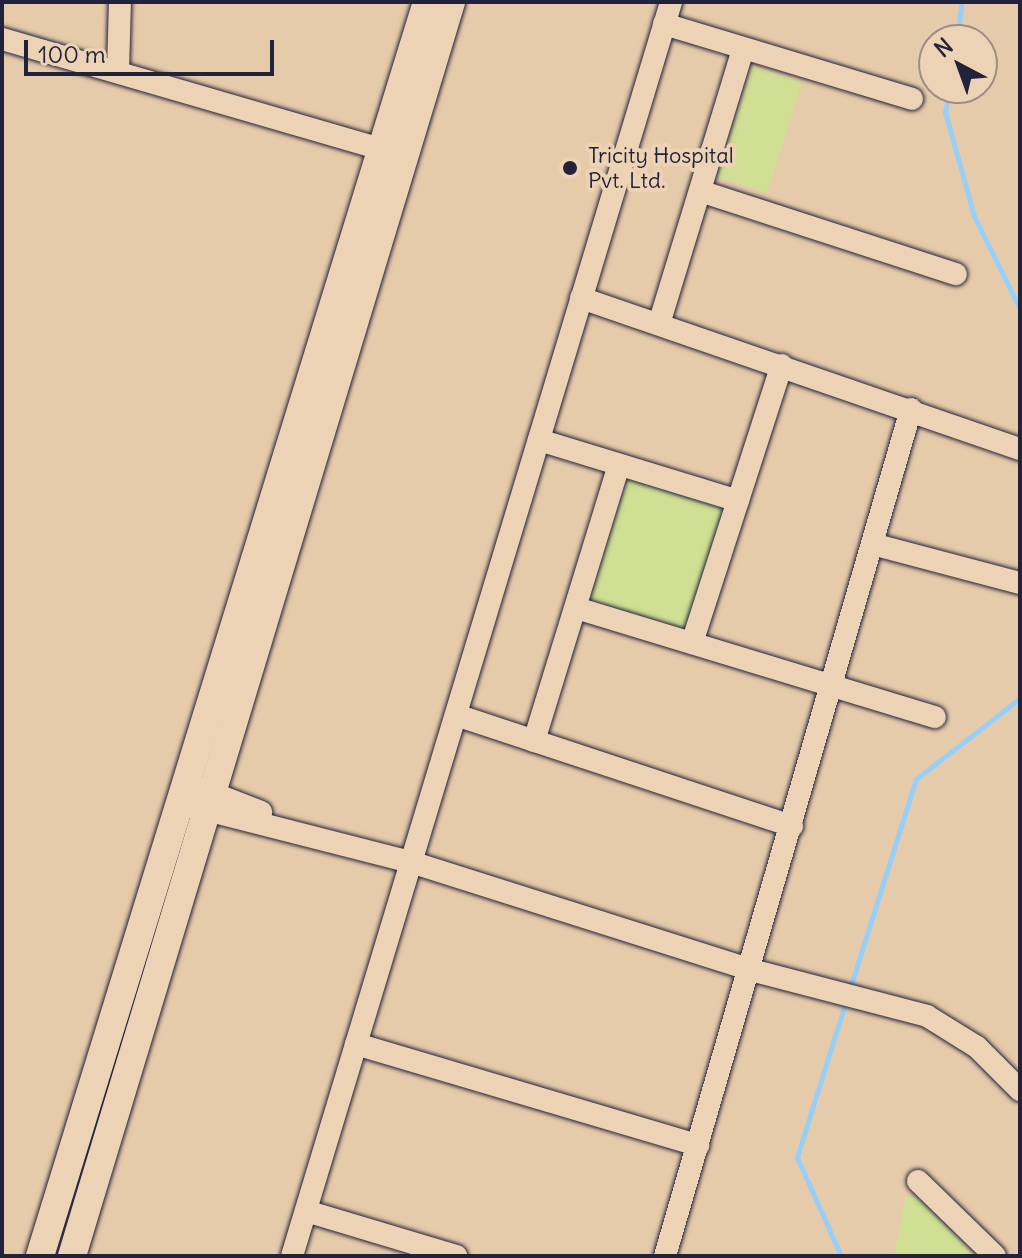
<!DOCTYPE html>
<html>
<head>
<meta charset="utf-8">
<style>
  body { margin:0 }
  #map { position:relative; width:1022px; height:1258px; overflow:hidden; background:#e6cbaa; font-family:Delius,sans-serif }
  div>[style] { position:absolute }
  .green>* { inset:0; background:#d0df93 }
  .stream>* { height:5px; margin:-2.5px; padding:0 2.5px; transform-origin:2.5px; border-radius:2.5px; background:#98cff7 }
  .roads { filter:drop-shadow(0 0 2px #22223b) drop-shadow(0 0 2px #22223b) }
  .minor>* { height:22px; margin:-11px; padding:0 11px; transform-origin:11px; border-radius:11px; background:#edd3b5 }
  .major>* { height:28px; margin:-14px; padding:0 14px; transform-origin:14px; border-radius:14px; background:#edd3b5 }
  .dots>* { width:22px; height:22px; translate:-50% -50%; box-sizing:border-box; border:4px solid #edd3b5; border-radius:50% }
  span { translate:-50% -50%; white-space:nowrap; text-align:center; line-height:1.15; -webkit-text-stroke:8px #edd3b5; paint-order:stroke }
  .poi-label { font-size:22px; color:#22223b }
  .left { translate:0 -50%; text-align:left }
  .frame { position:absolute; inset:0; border:4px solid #22223b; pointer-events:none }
  .north { position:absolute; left:918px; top:24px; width:80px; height:80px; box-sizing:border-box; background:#edd3b5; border:2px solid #9c8c84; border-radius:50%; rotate:319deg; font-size:22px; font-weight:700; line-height:32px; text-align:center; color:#22223b }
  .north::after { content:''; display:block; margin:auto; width:28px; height:36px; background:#22223b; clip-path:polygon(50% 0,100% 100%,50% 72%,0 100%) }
  .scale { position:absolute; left:24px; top:40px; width:250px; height:36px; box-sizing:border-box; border:4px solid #22223b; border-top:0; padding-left:10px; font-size:24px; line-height:28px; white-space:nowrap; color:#22223b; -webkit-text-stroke:6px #edd3b5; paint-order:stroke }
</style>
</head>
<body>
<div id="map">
  <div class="green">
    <div style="clip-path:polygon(753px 66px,802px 82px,767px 193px,717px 177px)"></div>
    <div style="clip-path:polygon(629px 477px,727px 508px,687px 632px,589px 601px)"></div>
    <div style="clip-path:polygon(906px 1195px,917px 1197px,976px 1256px,894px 1256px)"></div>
  </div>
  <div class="stream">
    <div style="left:957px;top:40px;width:38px;rotate:-83deg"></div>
    <div style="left:949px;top:88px;width:24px;rotate:99deg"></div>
    <div style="left:945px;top:112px;width:108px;rotate:74.4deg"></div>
    <div style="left:974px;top:216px;width:104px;rotate:63.7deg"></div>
    <div style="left:850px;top:988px;width:219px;rotate:-72.5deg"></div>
    <div style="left:916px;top:779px;width:132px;rotate:-37.9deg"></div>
    <div style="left:841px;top:1256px;width:108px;rotate:-114deg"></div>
    <div style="left:797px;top:1157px;width:164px;rotate:-72.6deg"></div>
  </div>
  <div class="roads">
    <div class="minor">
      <div style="left:664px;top:24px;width:259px;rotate:16.8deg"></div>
      <div style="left:2px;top:39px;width:395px;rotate:16.2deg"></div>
      <div style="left:118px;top:72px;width:70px;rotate:-88.4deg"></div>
      <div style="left:700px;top:191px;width:269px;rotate:18deg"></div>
      <div style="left:581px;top:298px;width:464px;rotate:19deg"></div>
      <div style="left:659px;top:324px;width:287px;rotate:-73deg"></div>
      <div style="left:539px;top:440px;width:208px;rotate:17deg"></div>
      <div style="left:872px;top:544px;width:153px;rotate:14.8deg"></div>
      <div style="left:576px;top:608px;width:375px;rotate:16.9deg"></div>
      <div style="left:692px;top:643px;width:292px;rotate:-72.1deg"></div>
      <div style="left:456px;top:715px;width:354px;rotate:18.3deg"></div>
      <div style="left:534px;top:741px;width:289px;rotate:-72.9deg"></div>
      <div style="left:197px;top:787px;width:69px;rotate:21.3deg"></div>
      <div style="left:191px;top:806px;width:227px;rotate:14.3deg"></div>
      <div style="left:411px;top:862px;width:357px;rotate:17.6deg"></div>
      <div style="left:751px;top:970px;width:182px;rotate:14.6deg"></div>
      <div style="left:927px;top:1016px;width:59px;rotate:31.8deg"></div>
      <div style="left:977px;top:1047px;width:61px;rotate:45deg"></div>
      <div style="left:356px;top:1044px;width:357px;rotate:16.5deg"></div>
      <div style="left:918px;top:1181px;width:107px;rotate:44.2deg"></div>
      <div style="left:306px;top:1211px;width:157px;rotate:16.7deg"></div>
      <div style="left:292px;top:1256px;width:1310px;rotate:-73.18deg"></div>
      <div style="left:665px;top:1256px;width:882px;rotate:-73.8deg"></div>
    </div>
    <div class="major">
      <div style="left:40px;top:1256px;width:1312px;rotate:-72.85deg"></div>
      <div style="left:72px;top:1256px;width:1310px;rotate:-73.18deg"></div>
    </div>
  </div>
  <div class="dots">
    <div style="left:570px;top:168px;background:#22223b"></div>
  </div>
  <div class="poi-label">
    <span class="left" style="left:588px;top:168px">Tricity Hospital<br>Pvt. Ltd.</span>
  </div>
  <div class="frame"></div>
  <div class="north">N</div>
  <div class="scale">100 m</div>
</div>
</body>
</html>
